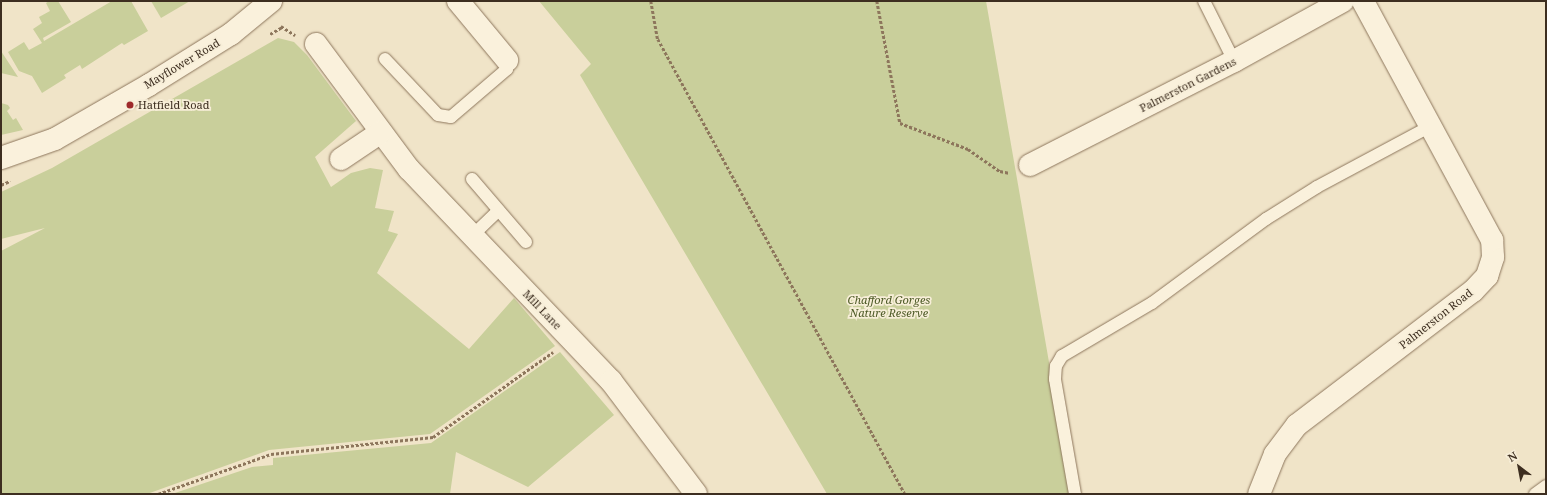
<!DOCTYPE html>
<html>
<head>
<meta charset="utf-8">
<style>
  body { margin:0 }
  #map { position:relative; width:1547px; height:495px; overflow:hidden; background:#f0e4c8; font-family:"Noto Serif",serif }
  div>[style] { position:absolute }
  .green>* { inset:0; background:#c9cf9b }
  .path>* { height:2.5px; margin-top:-1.25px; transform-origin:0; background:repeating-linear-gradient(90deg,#8d765c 0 3px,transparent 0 5px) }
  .roads { filter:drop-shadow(0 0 1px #8d765c) drop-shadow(0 0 1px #8d765c) }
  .lane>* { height:12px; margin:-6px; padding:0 6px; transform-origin:6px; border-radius:6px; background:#faf1dc }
  .street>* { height:22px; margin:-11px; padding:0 11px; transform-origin:11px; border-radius:11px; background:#faf1dc }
  .secondary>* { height:22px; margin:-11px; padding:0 11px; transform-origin:11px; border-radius:11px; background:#faf1dc }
  .dots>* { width:11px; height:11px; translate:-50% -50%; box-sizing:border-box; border:2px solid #f7eed8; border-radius:50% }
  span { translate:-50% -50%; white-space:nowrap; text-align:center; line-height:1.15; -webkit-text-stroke:3.5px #f7eed8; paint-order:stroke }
  .street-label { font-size:11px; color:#3d2e20 }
  .poi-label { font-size:11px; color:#3d2e20 }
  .left { translate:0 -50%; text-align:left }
  .park-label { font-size:11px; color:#4d5a26; font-style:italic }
  .frame { position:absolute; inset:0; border:2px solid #3d2e20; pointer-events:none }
  .north { position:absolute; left:1499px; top:447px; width:40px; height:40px; -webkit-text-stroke:3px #f7eed8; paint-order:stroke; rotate:328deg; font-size:11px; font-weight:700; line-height:16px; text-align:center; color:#3d2e20 }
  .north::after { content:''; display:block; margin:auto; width:14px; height:18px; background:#3d2e20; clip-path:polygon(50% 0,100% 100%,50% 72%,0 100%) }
</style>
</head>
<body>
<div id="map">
  <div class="green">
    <div style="clip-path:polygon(49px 1px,58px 1px,71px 22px,43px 38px,44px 41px,112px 1px,131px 1px,148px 31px,124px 45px,122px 43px,82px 69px,80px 65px,64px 75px,66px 78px,42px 93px,32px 76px,19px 71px,8px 52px,24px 42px,29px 50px,42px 43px,33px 29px,42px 23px,39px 17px,50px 11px,46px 3px)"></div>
    <div style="clip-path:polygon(151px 1px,190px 1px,161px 18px)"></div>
    <div style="clip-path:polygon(539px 1px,986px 1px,1072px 494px,827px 494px,580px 75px,591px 64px)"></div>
    <div style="clip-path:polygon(278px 38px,294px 42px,307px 55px,356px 121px,315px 157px,331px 187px,351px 173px,370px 168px,383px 170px,375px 208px,394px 211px,388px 231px,398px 234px,377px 273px,469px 349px,514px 298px,555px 346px,430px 434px,269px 450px,147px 494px,1px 494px,1px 251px,45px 228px,1px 239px,1px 192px,52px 168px)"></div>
    <div style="clip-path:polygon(1px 50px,1px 51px,18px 77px,1px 73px)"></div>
    <div style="clip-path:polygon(1px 103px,8px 105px,10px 108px,7px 111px,13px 120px,16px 118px,23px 130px,1px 135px)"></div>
    <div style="clip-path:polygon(560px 352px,614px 415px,528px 487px,456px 452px,450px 494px,172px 494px,252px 467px,273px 465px,273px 458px,431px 443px)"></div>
  </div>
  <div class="path">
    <div style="left:651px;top:1px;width:39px;rotate:80deg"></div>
    <div style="left:658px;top:39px;width:518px;rotate:61.5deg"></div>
    <div style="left:877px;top:1px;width:124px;rotate:79.3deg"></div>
    <div style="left:900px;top:123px;width:73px;rotate:20.9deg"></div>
    <div style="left:968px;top:149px;width:39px;rotate:35deg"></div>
    <div style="left:1000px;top:171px;width:10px;rotate:11deg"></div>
    <div style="left:281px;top:26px;width:17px;rotate:33deg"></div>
    <div style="left:270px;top:34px;width:14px;rotate:-30deg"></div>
    <div style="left:1px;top:185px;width:10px;rotate:-24deg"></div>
    <div style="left:158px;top:494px;width:120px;rotate:-19.5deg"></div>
    <div style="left:271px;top:454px;width:163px;rotate:-6deg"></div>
    <div style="left:433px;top:437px;width:147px;rotate:-35.3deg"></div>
  </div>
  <div class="roads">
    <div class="lane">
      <div style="left:1204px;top:1px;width:67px;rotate:63.4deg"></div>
      <div style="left:385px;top:59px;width:77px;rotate:46.6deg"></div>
      <div style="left:438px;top:115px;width:13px;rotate:9deg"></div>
      <div style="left:451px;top:117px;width:74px;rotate:-40.6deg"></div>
      <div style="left:507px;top:69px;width:9px;rotate:-90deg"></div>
      <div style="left:472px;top:179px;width:83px;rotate:49.4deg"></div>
      <div style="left:472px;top:236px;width:37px;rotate:-44deg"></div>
      <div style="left:1075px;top:494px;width:117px;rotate:-99.9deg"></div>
      <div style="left:1055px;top:379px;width:13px;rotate:-86deg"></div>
      <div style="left:1056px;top:366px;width:12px;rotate:-59deg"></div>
      <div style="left:1062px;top:356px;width:104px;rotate:-30.5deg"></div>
      <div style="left:1152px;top:303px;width:142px;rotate:-36.4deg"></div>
      <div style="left:1266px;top:219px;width:60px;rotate:-32.1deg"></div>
      <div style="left:1317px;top:187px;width:129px;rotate:-28.2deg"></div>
      <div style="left:1535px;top:494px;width:14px;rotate:-36deg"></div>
    </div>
    <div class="street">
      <div style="left:458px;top:1px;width:77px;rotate:50.3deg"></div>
      <div style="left:316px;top:44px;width:156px;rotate:53.4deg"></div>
      <div style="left:409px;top:169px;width:293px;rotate:46.4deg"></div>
      <div style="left:611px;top:381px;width:141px;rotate:53deg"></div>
      <div style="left:341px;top:159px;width:48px;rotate:-34deg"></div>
      <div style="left:1030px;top:165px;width:229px;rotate:-27deg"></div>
      <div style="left:1234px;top:61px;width:124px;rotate:-28.8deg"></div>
      <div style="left:1259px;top:494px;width:43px;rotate:-68.2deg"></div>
      <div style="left:1275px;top:454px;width:36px;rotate:-53deg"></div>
      <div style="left:1297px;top:425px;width:221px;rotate:-37.3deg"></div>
      <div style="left:1473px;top:291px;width:21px;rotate:-47deg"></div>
      <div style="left:1487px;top:276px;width:20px;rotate:-72deg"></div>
      <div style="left:1493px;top:257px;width:17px;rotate:-93deg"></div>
      <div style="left:1492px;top:240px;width:272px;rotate:-118.4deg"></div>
    </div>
    <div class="secondary">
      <div style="left:1px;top:158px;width:57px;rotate:-19.4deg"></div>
      <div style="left:55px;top:139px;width:108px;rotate:-29.9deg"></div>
      <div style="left:149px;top:85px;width:97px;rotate:-31.9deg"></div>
      <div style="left:231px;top:34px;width:52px;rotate:-39.5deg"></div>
    </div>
  </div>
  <div class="dots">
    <div style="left:130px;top:105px;background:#9e2a2b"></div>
  </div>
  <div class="street-label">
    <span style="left:182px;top:64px;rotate:-31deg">Mayflower Road</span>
    <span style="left:1188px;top:85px;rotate:-27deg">Palmerston Gardens</span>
    <span style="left:542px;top:310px;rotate:46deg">Mill Lane</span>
    <span style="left:1436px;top:319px;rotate:-38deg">Palmerston Road</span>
  </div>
  <div class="poi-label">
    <span class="left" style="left:138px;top:105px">Hatfield Road</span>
  </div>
  <div class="park-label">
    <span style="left:889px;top:307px">Chafford Gorges<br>Nature Reserve</span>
  </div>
  <div class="frame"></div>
  <div class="north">N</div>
</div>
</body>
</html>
